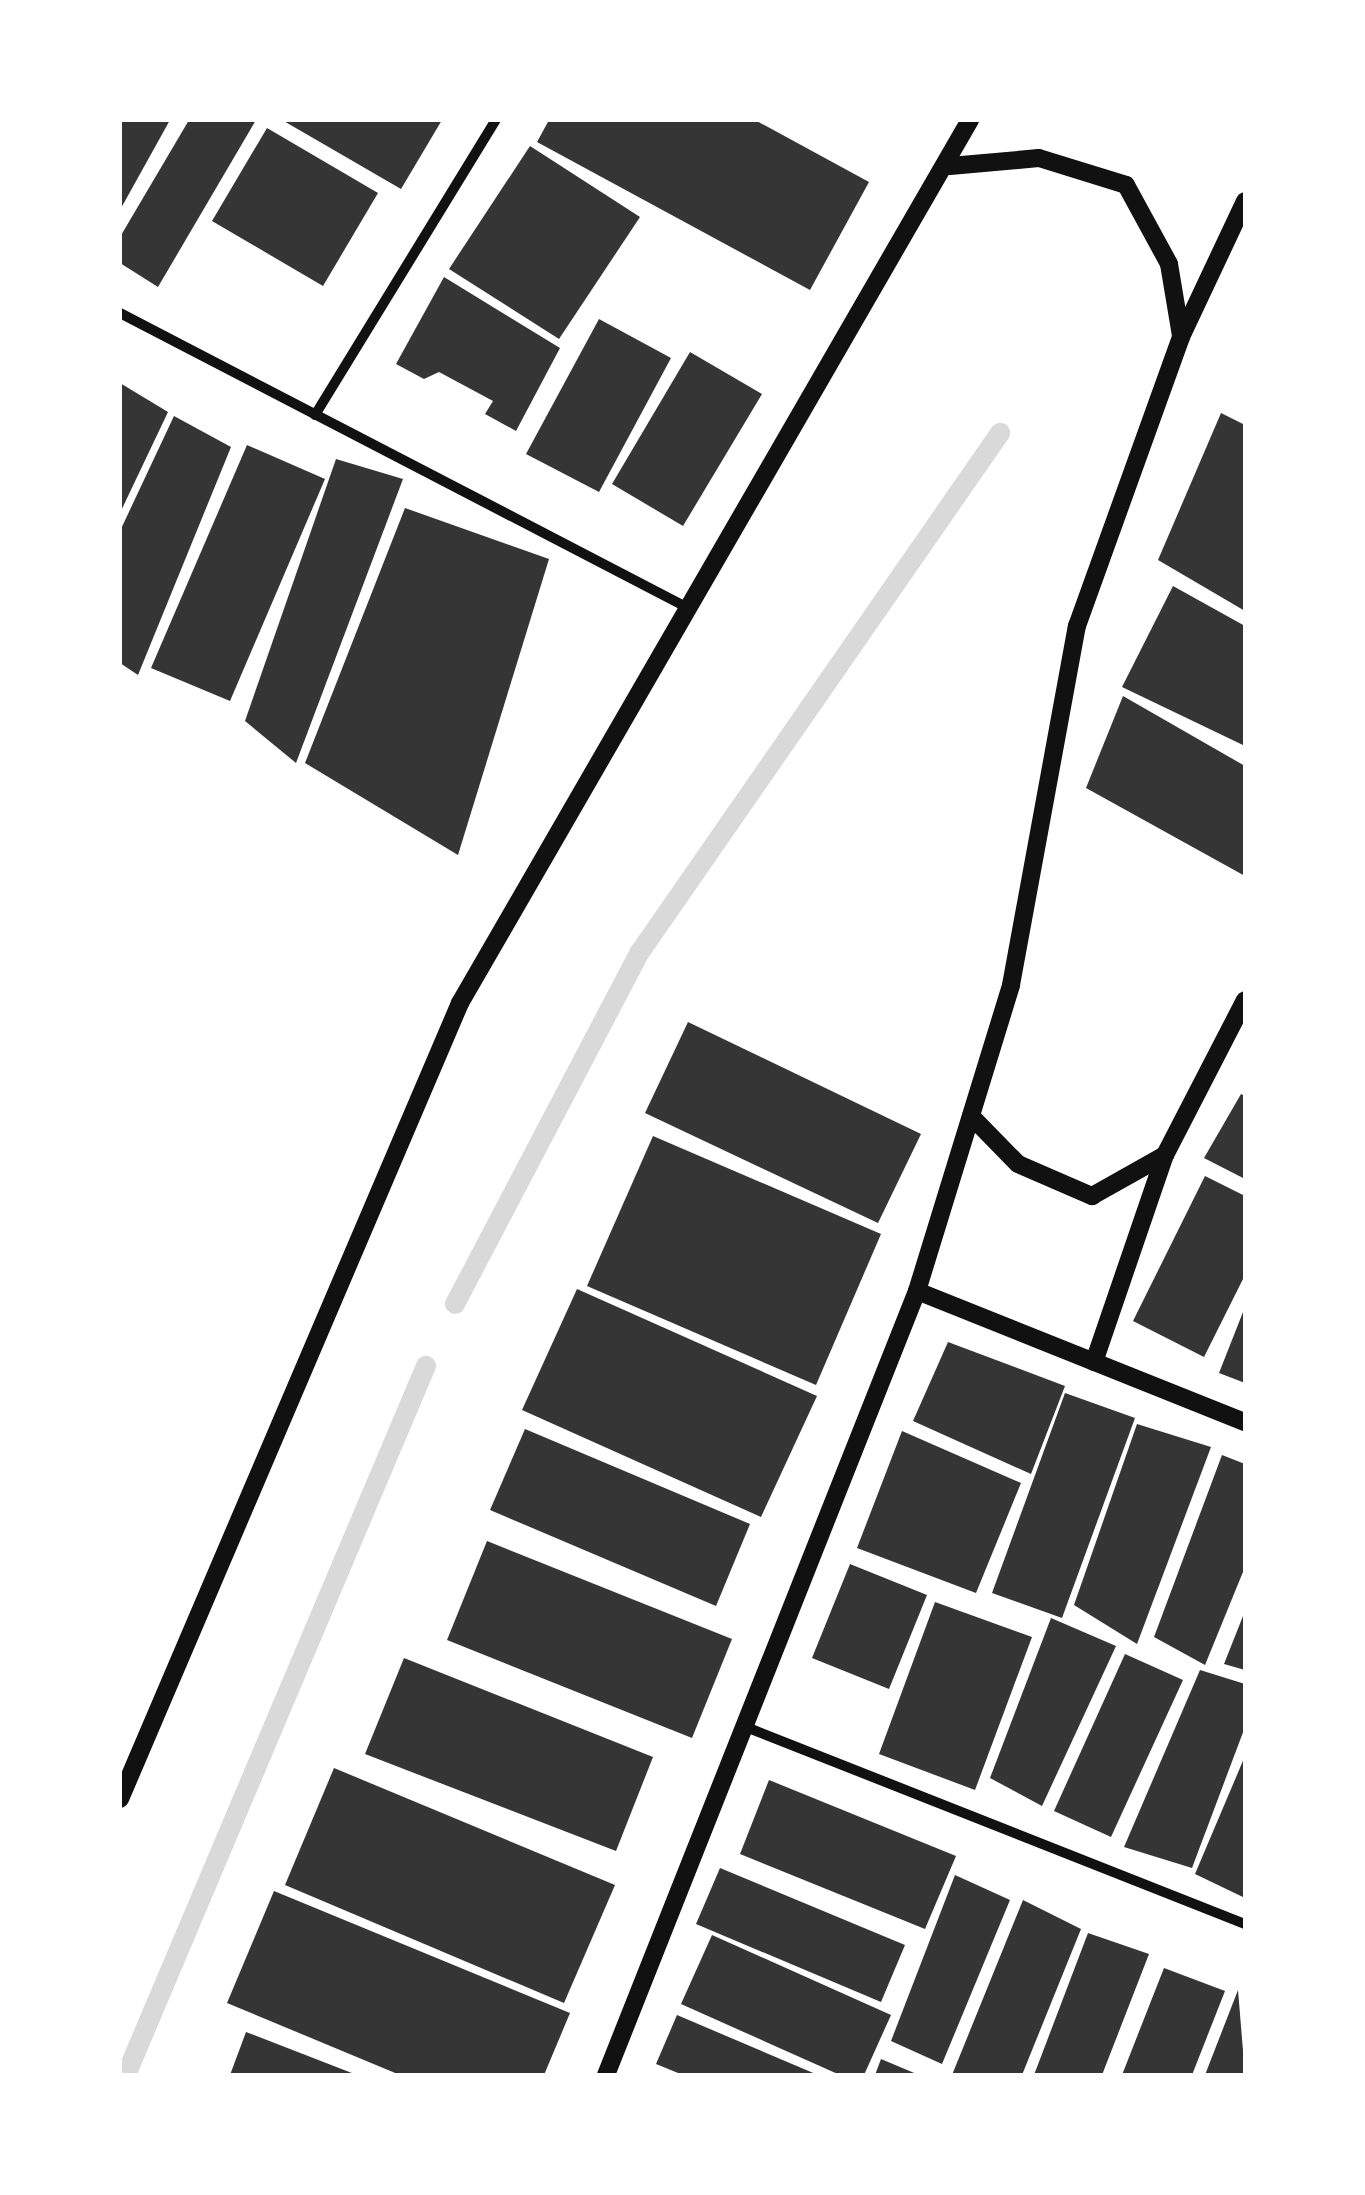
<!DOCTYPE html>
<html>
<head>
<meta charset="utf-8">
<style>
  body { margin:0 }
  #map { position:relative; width:1365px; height:2195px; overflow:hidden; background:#fff; font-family:"Source Sans 3",sans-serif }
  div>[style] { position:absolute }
  .stream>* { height:20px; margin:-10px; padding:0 10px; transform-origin:10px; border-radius:10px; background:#d9d9d9 }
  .building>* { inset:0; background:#353535 }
  .minor>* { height:10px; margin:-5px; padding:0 5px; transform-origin:5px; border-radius:5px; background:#111 }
  .tertiary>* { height:18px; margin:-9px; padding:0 9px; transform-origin:9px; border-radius:9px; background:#111 }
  span { translate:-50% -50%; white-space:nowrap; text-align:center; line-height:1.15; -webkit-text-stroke:8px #fff; paint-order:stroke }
  .frame { position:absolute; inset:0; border:122px solid #fff; pointer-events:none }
</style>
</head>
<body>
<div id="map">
  <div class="stream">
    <div style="left:455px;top:1304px;width:398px;rotate:-62.3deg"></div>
    <div style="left:640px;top:952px;width:632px;rotate:-55.25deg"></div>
    <div style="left:126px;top:2075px;width:770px;rotate:-67.07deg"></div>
  </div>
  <div class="building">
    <div style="clip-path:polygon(120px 120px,170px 120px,120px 210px)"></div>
    <div style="clip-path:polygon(189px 120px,256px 120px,158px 287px,120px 263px,120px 237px)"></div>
    <div style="clip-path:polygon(282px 120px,442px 120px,401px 189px)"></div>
    <div style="clip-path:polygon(549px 120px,755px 120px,869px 182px,810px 290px,537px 142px)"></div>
    <div style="clip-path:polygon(267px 128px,378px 193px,323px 286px,212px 221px)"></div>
    <div style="clip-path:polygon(530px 146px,640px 217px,559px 339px,449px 269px)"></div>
    <div style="clip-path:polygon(444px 277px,560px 348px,516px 431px,485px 414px,493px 401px,439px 372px,424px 379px,396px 364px)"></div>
    <div style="clip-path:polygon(599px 319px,671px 358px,599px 492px,526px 454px)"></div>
    <div style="clip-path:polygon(690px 352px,762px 394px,683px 526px,612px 484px)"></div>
    <div style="clip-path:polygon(120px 383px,168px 412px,120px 513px)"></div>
    <div style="clip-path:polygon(1221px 413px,1245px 425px,1245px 611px,1158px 560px)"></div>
    <div style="clip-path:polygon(174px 416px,231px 447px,138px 675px,120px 663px,120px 531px)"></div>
    <div style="clip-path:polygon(247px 445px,325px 479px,230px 701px,151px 668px)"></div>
    <div style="clip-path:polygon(336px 459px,403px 479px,296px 763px,245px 721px)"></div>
    <div style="clip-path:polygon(405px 508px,549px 559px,458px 855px,305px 763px)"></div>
    <div style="clip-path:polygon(1173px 586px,1245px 626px,1245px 746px,1122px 687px)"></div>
    <div style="clip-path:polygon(1123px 696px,1245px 766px,1245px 876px,1086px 788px)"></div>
    <div style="clip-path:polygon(688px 1022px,921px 1134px,878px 1223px,645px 1113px)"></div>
    <div style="clip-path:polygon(1241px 1094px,1245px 1096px,1245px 1179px,1204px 1158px)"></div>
    <div style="clip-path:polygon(653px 1136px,881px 1234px,816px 1385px,587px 1286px)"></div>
    <div style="clip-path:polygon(1205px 1176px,1245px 1196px,1245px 1275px,1204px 1357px,1133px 1321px)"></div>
    <div style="clip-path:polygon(577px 1289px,817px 1396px,761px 1517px,522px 1410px)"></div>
    <div style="clip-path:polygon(1245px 1307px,1245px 1383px,1219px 1373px)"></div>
    <div style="clip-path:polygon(948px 1342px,1065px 1386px,1031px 1474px,913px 1421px)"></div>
    <div style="clip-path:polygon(1065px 1393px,1135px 1418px,1062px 1618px,992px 1593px)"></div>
    <div style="clip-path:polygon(1137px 1424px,1211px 1447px,1137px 1644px,1074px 1605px)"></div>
    <div style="clip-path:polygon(525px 1429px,750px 1524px,716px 1606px,490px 1510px)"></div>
    <div style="clip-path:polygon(902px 1431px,1021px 1483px,976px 1593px,857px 1548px)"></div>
    <div style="clip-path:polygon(1222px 1455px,1245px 1464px,1245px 1567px,1205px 1665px,1154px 1637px)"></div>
    <div style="clip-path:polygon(487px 1541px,732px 1639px,692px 1738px,447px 1640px)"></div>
    <div style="clip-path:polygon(850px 1564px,927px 1595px,889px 1689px,812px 1658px)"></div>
    <div style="clip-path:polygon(935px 1602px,1032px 1637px,975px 1790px,879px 1754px)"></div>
    <div style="clip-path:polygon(1245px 1611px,1245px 1670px,1224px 1664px)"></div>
    <div style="clip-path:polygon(1051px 1618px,1116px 1646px,1042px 1806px,990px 1778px)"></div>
    <div style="clip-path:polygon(1125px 1654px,1183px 1680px,1111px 1837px,1054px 1811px)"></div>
    <div style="clip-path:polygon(404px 1658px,653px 1757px,616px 1851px,365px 1754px)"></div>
    <div style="clip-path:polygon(1200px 1670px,1245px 1684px,1245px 1727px,1192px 1868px,1124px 1847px)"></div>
    <div style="clip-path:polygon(1245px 1756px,1245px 1898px,1195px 1874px)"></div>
    <div style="clip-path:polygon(334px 1768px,615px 1885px,564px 2003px,285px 1885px)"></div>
    <div style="clip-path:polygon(769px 1780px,956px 1856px,925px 1929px,740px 1854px)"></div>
    <div style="clip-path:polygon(720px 1868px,905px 1945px,881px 2002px,696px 1924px)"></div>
    <div style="clip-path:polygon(955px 1875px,1010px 1900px,942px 2064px,891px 2041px)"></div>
    <div style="clip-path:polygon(274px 1891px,570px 2013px,544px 2075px,400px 2075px,227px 2003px)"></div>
    <div style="clip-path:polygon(1023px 1900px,1081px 1929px,1022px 2075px,952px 2075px)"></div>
    <div style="clip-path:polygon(1088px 1933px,1149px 1954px,1102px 2075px,1034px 2075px)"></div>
    <div style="clip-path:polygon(712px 1935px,891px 2015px,864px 2075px,840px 2075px,681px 2004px)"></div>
    <div style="clip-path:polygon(1164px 1968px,1225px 1991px,1192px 2075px,1122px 2075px)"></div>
    <div style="clip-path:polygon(1238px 1990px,1245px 2075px,1205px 2075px)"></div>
    <div style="clip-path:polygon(677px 2015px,818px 2075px,683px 2075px,656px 2064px)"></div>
    <div style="clip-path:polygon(246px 2032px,357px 2075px,230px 2075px)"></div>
    <div style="clip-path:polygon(881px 2059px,919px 2075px,875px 2075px)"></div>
  </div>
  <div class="minor">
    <div style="left:120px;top:313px;width:642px;rotate:27.44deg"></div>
    <div style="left:315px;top:415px;width:346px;rotate:-58.5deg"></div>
    <div style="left:746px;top:1727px;width:536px;rotate:21.54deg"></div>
  </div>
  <div class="tertiary">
    <div style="left:950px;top:166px;width:89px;rotate:-5.1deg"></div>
    <div style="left:1039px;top:158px;width:91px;rotate:17.2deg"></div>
    <div style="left:1126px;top:185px;width:90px;rotate:61.4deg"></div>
    <div style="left:1169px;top:264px;width:73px;rotate:80.5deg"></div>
    <div style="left:971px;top:1116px;width:67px;rotate:45.6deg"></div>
    <div style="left:1018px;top:1164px;width:81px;rotate:23.4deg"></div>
    <div style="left:1092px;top:1196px;width:84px;rotate:-29.3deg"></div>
    <div style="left:917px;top:1291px;width:353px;rotate:21.8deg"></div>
    <div style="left:1094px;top:1362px;width:219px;rotate:-71.1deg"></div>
    <div style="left:1165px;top:1155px;width:174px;rotate:-62.7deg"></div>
    <div style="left:120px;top:1799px;width:866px;rotate:-66.87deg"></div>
    <div style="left:460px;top:1003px;width:1020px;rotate:-59.99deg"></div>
    <div style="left:606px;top:2075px;width:843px;rotate:-68.36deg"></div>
    <div style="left:917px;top:1291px;width:320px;rotate:-72.9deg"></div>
    <div style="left:1011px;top:985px;width:365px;rotate:-79.6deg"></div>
    <div style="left:1077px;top:626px;width:307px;rotate:-70.2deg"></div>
    <div style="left:1181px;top:337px;width:150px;rotate:-64.8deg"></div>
  </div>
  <div class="frame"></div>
</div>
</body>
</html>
